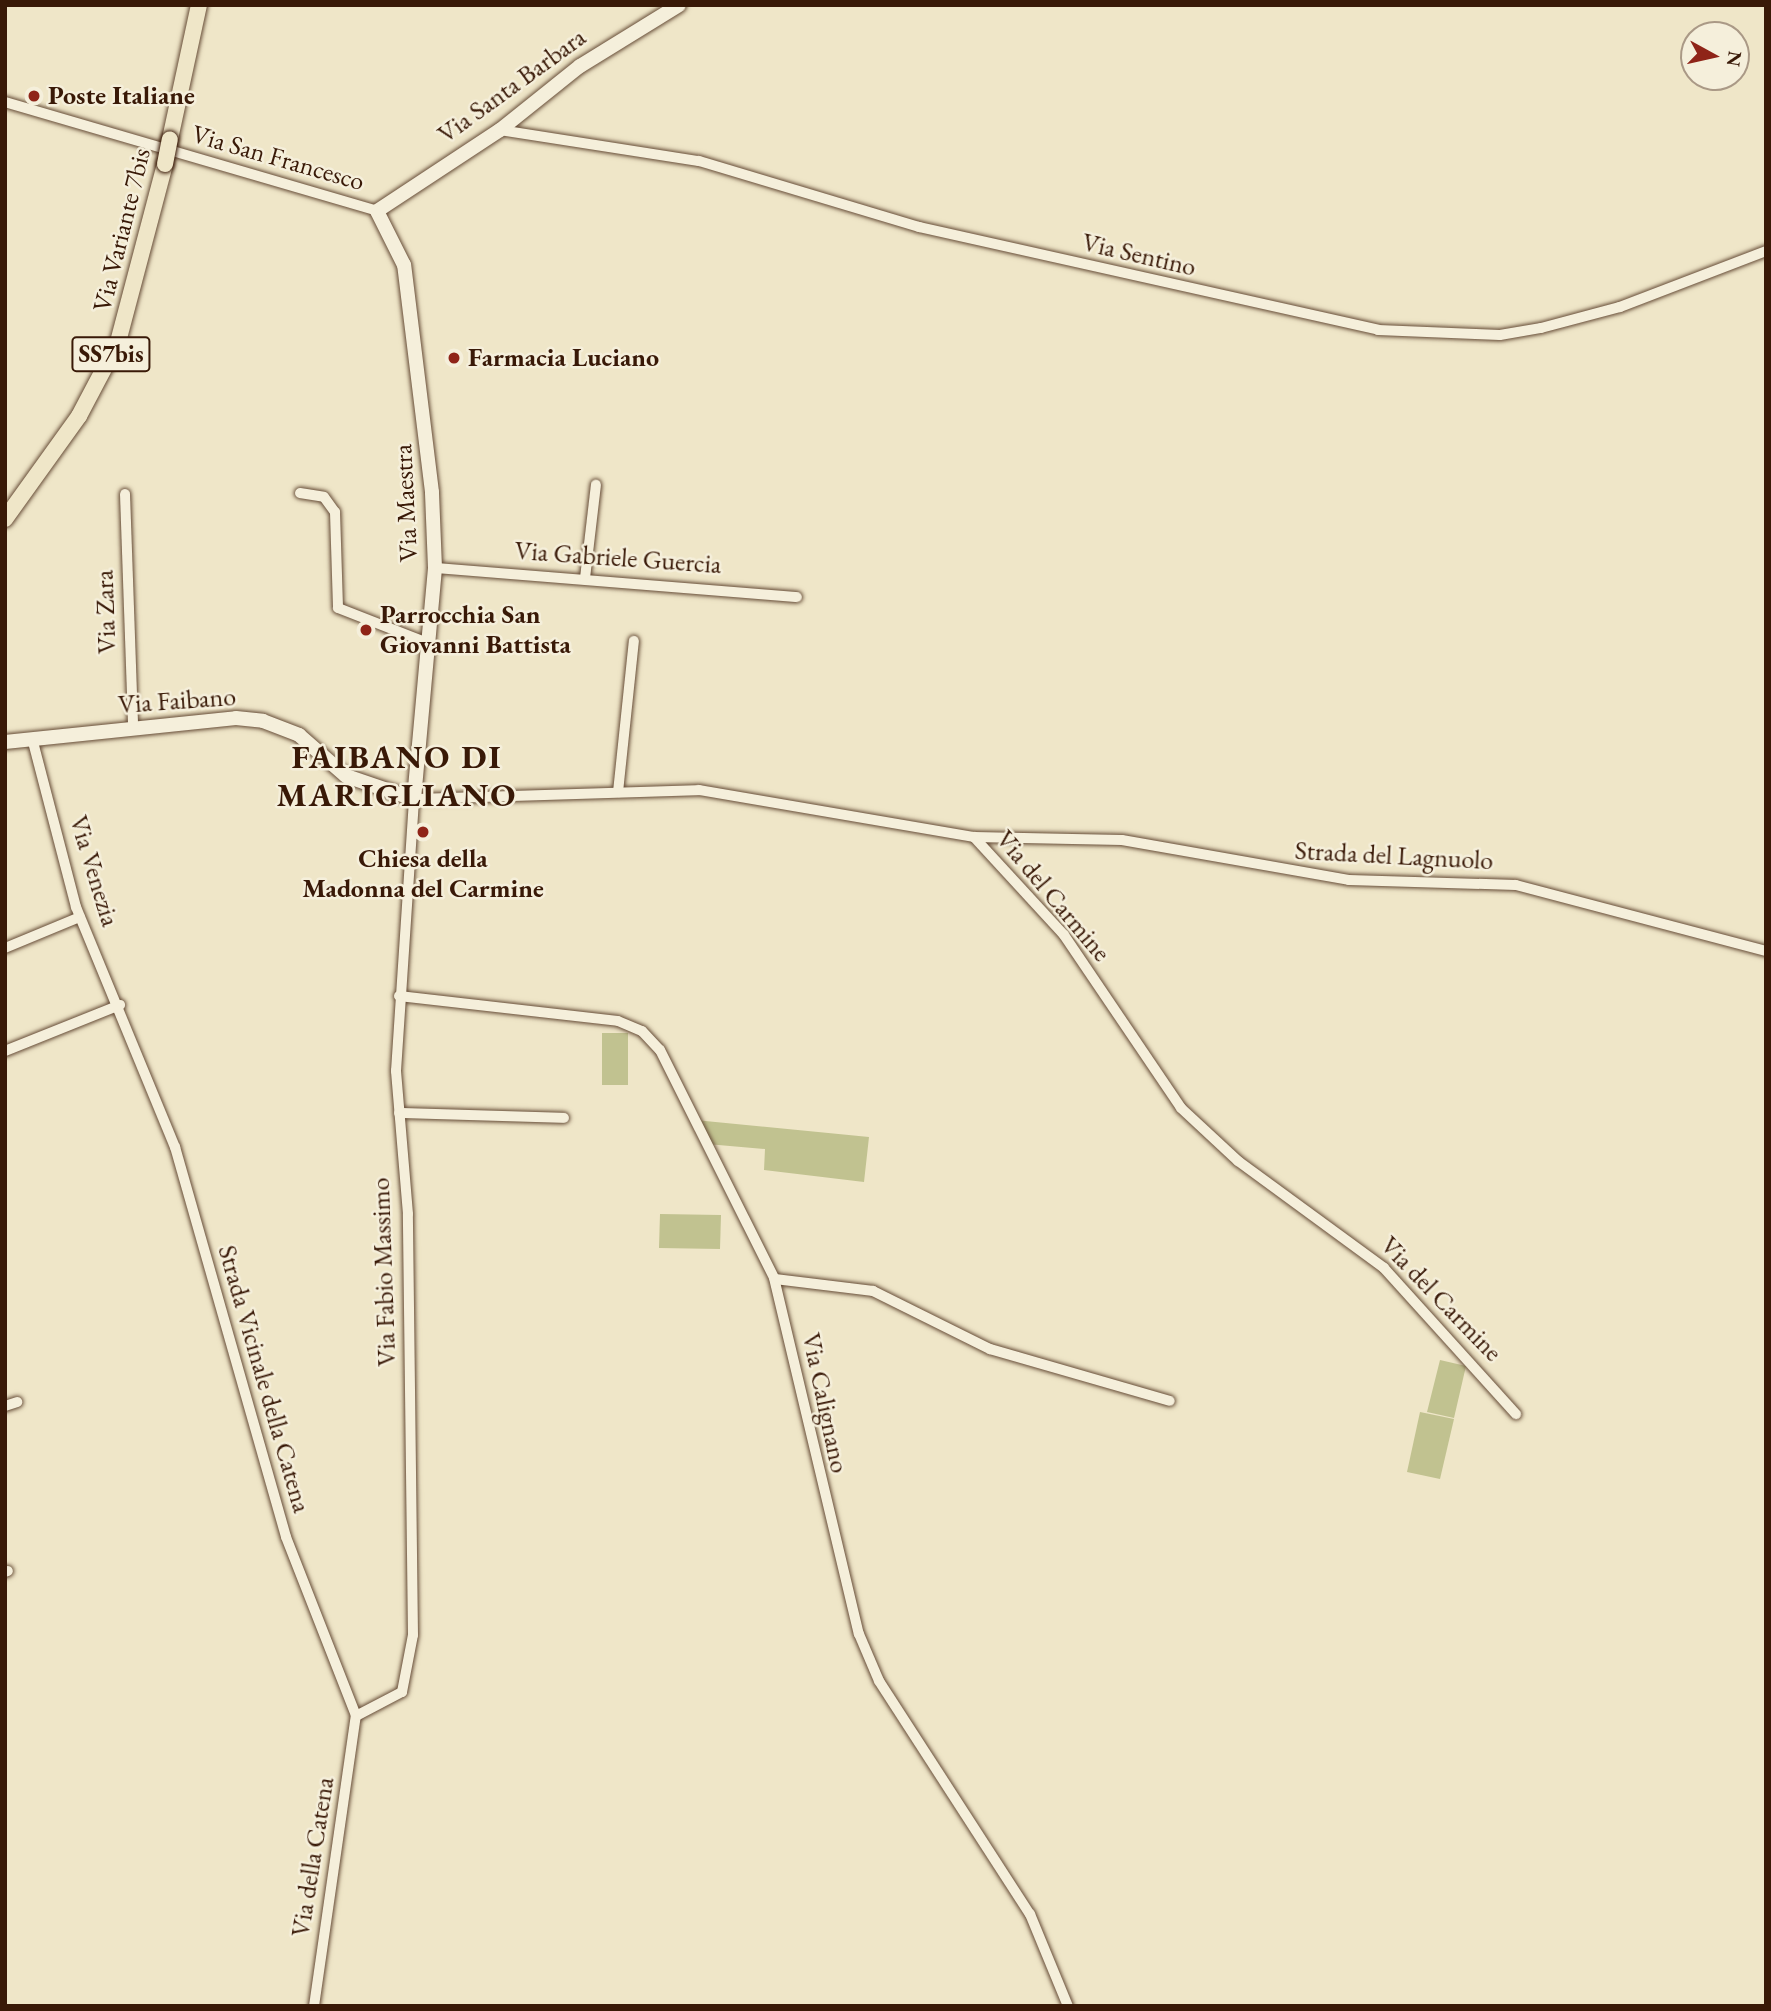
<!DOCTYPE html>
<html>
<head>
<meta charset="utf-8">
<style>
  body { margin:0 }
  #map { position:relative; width:1771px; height:2011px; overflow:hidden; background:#efe6c8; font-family:"EB Garamond",serif }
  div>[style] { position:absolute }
  .green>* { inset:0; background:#c1c290 }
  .roads { filter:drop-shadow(0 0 2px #664c37) drop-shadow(0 0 2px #664c37) }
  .street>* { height:10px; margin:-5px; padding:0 5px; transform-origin:5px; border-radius:5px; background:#f5efdb }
  .secondary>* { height:14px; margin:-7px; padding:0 7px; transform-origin:7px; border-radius:7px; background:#f5efdb }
  .primary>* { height:16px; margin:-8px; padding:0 8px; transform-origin:8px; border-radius:8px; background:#efe6c8 }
  .bridges { filter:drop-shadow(0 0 2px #391907) drop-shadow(0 0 2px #391907) }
  .primary-bridge>* { height:16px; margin:-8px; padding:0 8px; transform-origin:8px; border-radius:8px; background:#efe6c8 }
  .dots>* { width:19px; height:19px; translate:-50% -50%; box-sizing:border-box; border:4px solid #f5efdb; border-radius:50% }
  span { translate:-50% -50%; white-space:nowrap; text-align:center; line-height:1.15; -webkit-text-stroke:5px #f5efdb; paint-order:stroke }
  .shield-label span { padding:2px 5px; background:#f5efdb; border:2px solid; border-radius:5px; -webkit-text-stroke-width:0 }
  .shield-label { font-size:24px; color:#391907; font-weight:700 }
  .street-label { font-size:26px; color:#391907 }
  .poi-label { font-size:26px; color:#391907; font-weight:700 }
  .left { translate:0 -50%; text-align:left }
  .district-label { font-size:33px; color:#391907; font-weight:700; letter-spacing:2px }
  .frame { position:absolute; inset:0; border:7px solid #391907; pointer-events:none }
  .north { position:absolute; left:1680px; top:21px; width:70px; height:70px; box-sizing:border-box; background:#f5efdb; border:2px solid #aa9986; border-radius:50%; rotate:98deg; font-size:19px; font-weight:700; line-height:28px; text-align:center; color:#391907 }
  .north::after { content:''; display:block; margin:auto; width:24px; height:32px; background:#8f2418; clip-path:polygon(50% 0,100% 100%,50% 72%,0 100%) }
</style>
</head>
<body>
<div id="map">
  <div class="green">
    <div style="clip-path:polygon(602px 1033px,628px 1033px,628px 1085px,602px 1085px)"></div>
    <div style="clip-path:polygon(695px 1120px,869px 1137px,864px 1182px,764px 1170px,765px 1149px,707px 1144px)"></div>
    <div style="clip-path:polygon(660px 1214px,721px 1215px,720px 1249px,659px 1248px)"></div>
    <div style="clip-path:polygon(1440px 1360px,1466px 1366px,1454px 1418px,1427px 1412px)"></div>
    <div style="clip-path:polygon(1420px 1412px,1454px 1419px,1440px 1479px,1407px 1472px)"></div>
  </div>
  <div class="roads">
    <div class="street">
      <div style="left:5px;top:102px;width:388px;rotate:16.3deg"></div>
      <div style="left:500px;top:130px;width:201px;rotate:8.9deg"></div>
      <div style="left:699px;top:161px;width:230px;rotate:16.7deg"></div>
      <div style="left:919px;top:227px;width:470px;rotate:12.6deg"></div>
      <div style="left:1378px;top:330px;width:122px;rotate:2.3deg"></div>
      <div style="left:1500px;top:335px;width:42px;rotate:-9.7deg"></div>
      <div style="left:1541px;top:328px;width:82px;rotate:-14.9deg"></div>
      <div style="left:1620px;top:307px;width:156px;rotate:-21deg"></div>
      <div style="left:300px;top:493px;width:24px;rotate:9deg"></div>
      <div style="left:324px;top:497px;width:19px;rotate:54deg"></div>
      <div style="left:335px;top:512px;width:96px;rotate:88.2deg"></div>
      <div style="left:338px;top:608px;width:93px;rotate:21.3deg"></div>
      <div style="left:125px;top:494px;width:234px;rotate:88deg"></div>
      <div style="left:435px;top:568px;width:363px;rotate:4.6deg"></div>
      <div style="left:585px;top:578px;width:94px;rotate:-83.3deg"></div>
      <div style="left:32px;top:738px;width:175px;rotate:75.4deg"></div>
      <div style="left:76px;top:907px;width:260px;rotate:67.6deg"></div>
      <div style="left:175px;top:1147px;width:405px;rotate:74.1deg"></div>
      <div style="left:286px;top:1537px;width:192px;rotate:68.6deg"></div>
      <div style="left:618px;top:792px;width:152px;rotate:-84deg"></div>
      <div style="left:974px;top:837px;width:148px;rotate:1.2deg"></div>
      <div style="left:1122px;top:840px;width:230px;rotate:10deg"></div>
      <div style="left:1349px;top:880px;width:167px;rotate:1.7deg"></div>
      <div style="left:1516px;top:885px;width:259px;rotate:14.8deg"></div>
      <div style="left:5px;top:948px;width:81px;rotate:-22.5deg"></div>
      <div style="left:399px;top:996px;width:220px;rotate:6.5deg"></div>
      <div style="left:618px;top:1021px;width:26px;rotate:23deg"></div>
      <div style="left:642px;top:1031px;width:26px;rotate:47deg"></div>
      <div style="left:660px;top:1050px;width:255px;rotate:63.4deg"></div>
      <div style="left:774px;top:1278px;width:366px;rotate:76.6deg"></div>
      <div style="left:859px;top:1634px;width:51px;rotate:66.9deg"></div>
      <div style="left:879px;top:1681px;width:278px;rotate:57.1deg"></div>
      <div style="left:1030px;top:1914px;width:100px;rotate:67.6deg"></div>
      <div style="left:5px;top:1051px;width:124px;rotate:-21.8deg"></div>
      <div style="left:399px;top:1113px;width:165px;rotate:1.7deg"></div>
      <div style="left:775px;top:1279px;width:99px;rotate:7deg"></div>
      <div style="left:873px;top:1291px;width:131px;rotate:26.4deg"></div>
      <div style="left:990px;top:1349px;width:187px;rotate:16.1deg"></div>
      <div style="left:5px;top:1406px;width:13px;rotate:-18deg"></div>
      <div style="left:5px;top:1572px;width:3px;rotate:-18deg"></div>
      <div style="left:356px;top:1716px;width:52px;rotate:-27.6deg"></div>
      <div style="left:402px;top:1692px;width:58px;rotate:-79.1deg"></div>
      <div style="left:413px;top:1635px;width:421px;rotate:-90.7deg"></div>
      <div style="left:408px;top:1214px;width:144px;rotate:-94.8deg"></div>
      <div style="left:396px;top:1071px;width:273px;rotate:-86.2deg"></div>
      <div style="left:414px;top:799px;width:285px;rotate:-1.8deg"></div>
      <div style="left:699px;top:790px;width:279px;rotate:9.7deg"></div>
      <div style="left:974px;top:837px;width:133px;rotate:47.4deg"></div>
      <div style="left:1064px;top:935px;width:209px;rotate:55.9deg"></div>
      <div style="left:1181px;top:1108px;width:78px;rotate:42.9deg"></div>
      <div style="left:1238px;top:1161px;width:181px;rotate:36.2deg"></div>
      <div style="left:1384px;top:1268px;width:197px;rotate:47.9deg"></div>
      <div style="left:314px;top:2006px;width:293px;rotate:-81.8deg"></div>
    </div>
    <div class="secondary">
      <div style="left:5px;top:742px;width:232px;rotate:-5.9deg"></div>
      <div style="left:236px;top:718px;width:27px;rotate:6deg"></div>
      <div style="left:263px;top:721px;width:39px;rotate:21deg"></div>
      <div style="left:299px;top:735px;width:62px;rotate:41.1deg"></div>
      <div style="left:346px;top:776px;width:72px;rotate:18.7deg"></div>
      <div style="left:414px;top:799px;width:232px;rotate:-84.8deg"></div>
      <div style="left:435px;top:568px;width:76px;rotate:-92.3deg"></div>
      <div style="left:432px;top:492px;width:229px;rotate:-97deg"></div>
      <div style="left:404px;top:265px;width:60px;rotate:-116.6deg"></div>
      <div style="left:377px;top:211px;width:147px;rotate:-33.4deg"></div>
      <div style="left:500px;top:130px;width:102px;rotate:-38.7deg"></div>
      <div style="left:580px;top:66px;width:116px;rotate:-31.6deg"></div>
    </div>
    <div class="primary">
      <div style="left:170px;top:139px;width:137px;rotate:-77.8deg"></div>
      <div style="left:5px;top:519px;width:127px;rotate:-54.3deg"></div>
      <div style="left:79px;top:416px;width:84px;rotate:-62.2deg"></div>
      <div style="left:118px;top:342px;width:184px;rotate:-75.2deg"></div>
    </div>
  </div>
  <div class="bridges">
    <div class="primary-bridge">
      <div style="left:165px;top:164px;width:25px;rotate:-79deg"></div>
    </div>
  </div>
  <div class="dots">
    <div style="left:34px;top:96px;background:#8f2418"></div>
    <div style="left:454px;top:358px;background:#8f2418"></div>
    <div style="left:366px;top:630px;background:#8f2418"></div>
    <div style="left:423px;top:832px;background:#8f2418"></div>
  </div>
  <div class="shield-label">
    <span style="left:111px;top:354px">SS7bis</span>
  </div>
  <div class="street-label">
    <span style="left:512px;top:86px;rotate:-36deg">Via Santa Barbara</span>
    <span style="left:278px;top:158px;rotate:16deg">Via San Francesco</span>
    <span style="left:122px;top:230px;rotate:-76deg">Via Variante 7bis</span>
    <span style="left:1139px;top:255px;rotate:13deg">Via Sentino</span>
    <span style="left:406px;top:503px;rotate:-93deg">Via Maestra</span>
    <span style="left:618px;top:558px;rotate:4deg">Via Gabriele Guercia</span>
    <span style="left:106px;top:612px;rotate:-92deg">Via Zara</span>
    <span style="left:177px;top:701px;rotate:-4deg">Via Faibano</span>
    <span style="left:1394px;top:856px;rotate:3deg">Strada del Lagnuolo</span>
    <span style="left:94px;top:871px;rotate:73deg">Via Venezia</span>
    <span style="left:1053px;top:896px;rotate:50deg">Via del Carmine</span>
    <span style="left:384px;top:1272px;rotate:-92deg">Via Fabio Massimo</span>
    <span style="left:1441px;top:1299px;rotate:46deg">Via del Carmine</span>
    <span style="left:264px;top:1379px;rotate:74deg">Strada Vicinale della Catena</span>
    <span style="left:825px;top:1403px;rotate:78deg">Via Calignano</span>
    <span style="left:313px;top:1857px;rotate:-81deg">Via della Catena</span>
  </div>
  <div class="poi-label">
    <span class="left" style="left:48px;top:96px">Poste Italiane</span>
    <span class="left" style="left:468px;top:358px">Farmacia Luciano</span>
    <span class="left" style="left:380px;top:630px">Parrocchia San<br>Giovanni Battista</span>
    <span style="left:423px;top:874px">Chiesa della<br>Madonna del Carmine</span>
  </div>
  <div class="district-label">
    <span style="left:397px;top:776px">FAIBANO DI<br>MARIGLIANO</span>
  </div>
  <div class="frame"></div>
  <div class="north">N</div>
</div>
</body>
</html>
